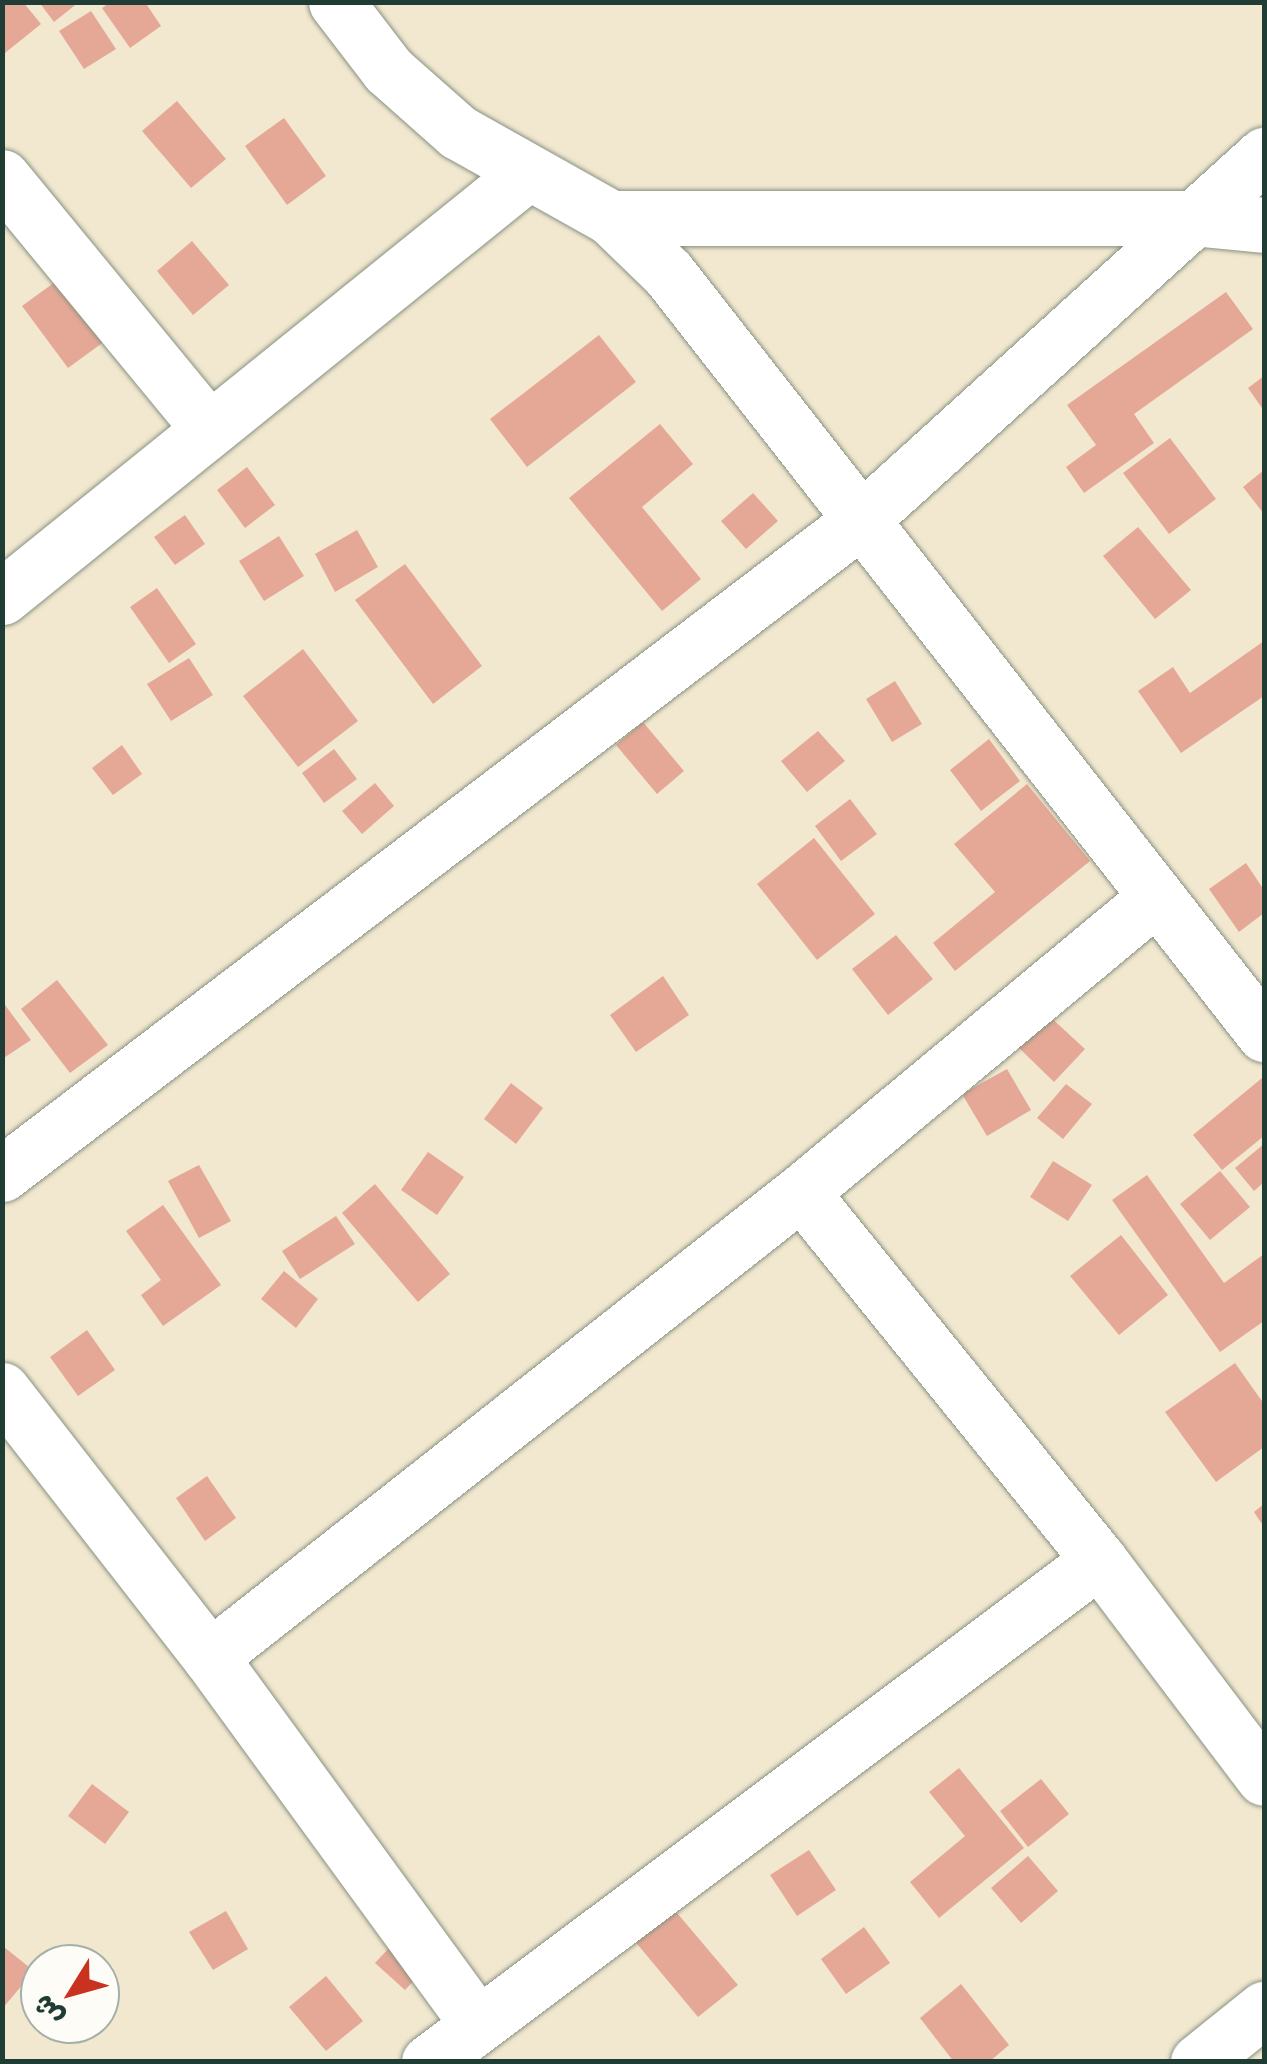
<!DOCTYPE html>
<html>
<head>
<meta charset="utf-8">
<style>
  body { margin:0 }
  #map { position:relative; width:1267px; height:2064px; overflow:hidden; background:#f2e8d0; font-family:"Shantell Sans","Playpen Sans Arabic",sans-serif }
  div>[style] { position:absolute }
  .building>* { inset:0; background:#e5a896 }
  .roads { filter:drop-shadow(0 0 2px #889282) drop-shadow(0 0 2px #889282) }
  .minor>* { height:55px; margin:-27.5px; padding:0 27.5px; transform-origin:27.5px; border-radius:27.5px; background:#fff }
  span { translate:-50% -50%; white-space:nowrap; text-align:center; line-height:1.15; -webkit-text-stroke:10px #fdfcf7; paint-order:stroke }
  .frame { position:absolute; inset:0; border:5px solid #1f3d34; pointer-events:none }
  .north { position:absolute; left:20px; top:1944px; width:100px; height:100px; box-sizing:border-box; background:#fdfcf7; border:2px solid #a4b0a9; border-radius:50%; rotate:233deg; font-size:28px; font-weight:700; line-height:40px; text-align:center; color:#1f3d34 }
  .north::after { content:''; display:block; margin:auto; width:35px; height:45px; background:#c8321e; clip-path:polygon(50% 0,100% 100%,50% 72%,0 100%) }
</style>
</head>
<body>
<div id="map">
  <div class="building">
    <div style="clip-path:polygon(2px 2px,23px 2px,41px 24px,5px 53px)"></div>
    <div style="clip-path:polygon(39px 2px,79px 2px,54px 22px)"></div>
    <div style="clip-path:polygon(111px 2px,145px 2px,161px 26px,130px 48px,102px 8px)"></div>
    <div style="clip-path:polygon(91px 11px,116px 49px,84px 69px,59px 31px)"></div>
    <div style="clip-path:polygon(177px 101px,226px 159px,191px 188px,142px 131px)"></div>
    <div style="clip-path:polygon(284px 118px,326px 176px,287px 205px,245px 146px)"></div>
    <div style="clip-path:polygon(192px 241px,229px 285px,193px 315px,157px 271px)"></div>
    <div style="clip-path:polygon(59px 279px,105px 341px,68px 368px,22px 306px)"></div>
    <div style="clip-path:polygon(1226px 292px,1253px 329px,1134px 414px,1154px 443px,1084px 493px,1066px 467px,1096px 445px,1067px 405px)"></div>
    <div style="clip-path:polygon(599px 335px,636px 382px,527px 467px,490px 419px)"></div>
    <div style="clip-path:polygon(1264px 376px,1264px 411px,1248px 388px)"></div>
    <div style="clip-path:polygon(660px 424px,693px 464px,642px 507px,701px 579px,662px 611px,569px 498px)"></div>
    <div style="clip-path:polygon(1170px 438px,1216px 499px,1169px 534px,1123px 473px)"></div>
    <div style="clip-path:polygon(247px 467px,275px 505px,245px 528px,217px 490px)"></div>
    <div style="clip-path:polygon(1264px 470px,1264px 514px,1243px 487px)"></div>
    <div style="clip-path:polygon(753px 493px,778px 521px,746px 549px,721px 521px)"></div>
    <div style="clip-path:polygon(185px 515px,205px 544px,175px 565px,154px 537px)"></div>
    <div style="clip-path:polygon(1138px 527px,1191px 590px,1155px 619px,1103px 556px)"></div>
    <div style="clip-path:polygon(357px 530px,378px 567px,335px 592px,315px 554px)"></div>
    <div style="clip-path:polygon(279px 536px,304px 576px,264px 601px,239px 561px)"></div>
    <div style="clip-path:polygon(405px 564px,482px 666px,433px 704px,355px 600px)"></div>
    <div style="clip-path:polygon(157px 588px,196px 644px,169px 663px,130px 607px)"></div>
    <div style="clip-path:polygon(1264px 641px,1264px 696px,1181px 753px,1138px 691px,1173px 667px,1190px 693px)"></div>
    <div style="clip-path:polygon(303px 649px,358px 721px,298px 767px,243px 696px)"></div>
    <div style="clip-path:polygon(189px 658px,213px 695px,171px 721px,147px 684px)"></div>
    <div style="clip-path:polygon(895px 681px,922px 724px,892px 742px,866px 699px)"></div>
    <div style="clip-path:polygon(643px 722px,684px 771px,657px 794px,616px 745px)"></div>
    <div style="clip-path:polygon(818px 731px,845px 761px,807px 792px,781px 761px)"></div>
    <div style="clip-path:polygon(989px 739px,1020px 781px,981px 811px,950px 770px)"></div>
    <div style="clip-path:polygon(122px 745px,142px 774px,113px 795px,92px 768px)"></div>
    <div style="clip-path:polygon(334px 749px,357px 779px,324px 803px,302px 773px)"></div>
    <div style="clip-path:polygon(375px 783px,394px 806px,362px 834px,342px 811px)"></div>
    <div style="clip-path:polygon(1027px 784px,1090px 861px,955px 971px,933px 943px,995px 892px,954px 844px)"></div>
    <div style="clip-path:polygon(850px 799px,877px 834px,841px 861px,815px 826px)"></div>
    <div style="clip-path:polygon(814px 838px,875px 914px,817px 960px,757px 884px)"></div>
    <div style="clip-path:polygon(1246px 863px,1264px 890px,1264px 913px,1239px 932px,1209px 889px)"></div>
    <div style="clip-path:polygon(896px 935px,933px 979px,888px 1015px,852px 969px)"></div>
    <div style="clip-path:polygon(663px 976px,689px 1015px,636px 1052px,610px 1015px)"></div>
    <div style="clip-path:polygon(57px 980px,108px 1045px,70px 1073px,21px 1009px)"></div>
    <div style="clip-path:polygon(2px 1001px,31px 1040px,2px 1059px)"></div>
    <div style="clip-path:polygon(1047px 1014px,1085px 1049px,1054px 1082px,1017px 1046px)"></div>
    <div style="clip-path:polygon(1007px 1069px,1031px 1110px,987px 1136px,962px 1094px)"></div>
    <div style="clip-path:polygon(1262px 1078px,1264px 1136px,1222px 1170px,1193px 1135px)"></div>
    <div style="clip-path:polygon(511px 1083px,543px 1108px,516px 1144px,484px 1119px)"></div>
    <div style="clip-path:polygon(1066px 1084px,1092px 1104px,1063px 1139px,1037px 1118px)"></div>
    <div style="clip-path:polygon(1264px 1144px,1264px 1182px,1254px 1191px,1235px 1168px)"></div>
    <div style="clip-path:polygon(428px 1152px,464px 1177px,437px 1215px,401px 1190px)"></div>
    <div style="clip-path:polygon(1053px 1161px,1092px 1185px,1068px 1221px,1030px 1197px)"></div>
    <div style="clip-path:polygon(199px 1165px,231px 1221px,199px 1238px,168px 1181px)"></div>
    <div style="clip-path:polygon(1220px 1171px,1250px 1207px,1210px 1240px,1180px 1204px)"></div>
    <div style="clip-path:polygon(1147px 1175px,1224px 1283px,1264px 1254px,1264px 1321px,1220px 1352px,1112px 1200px)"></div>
    <div style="clip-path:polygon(375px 1184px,450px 1274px,418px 1302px,342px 1213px)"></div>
    <div style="clip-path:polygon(163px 1205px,221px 1285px,163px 1326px,141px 1295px,161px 1280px,126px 1231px)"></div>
    <div style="clip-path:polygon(336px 1216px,355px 1244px,300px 1279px,282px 1251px)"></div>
    <div style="clip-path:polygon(1121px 1235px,1168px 1295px,1119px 1335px,1070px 1276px)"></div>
    <div style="clip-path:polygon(284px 1271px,318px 1299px,296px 1328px,261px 1299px)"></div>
    <div style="clip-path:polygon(87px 1330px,115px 1370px,78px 1396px,50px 1357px)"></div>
    <div style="clip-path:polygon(1235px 1363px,1264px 1404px,1264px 1447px,1216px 1482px,1165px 1412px)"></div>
    <div style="clip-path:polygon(207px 1476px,236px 1518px,205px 1541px,176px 1498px)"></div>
    <div style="clip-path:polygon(1264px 1504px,1264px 1527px,1254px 1512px)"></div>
    <div style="clip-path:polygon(959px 1768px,1024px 1848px,939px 1918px,910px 1882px,965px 1836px,929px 1792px)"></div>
    <div style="clip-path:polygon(1041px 1779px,1069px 1814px,1028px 1847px,1000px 1811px)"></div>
    <div style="clip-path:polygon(92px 1784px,129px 1812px,105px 1844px,68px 1816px)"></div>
    <div style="clip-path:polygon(809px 1850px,836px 1890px,797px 1916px,770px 1875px)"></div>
    <div style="clip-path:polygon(1028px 1856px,1058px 1891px,1021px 1923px,991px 1888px)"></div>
    <div style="clip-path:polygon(672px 1907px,738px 1985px,698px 2017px,633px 1939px)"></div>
    <div style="clip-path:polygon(226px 1911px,248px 1949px,213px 1970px,189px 1932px)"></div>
    <div style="clip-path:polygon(413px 1922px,443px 1950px,405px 1990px,375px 1963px)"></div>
    <div style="clip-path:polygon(864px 1927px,890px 1963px,846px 1994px,821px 1959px)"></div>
    <div style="clip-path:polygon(4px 1947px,34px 1971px,2px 2009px,2px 1949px)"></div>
    <div style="clip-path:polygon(326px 1976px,363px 2021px,326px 2051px,289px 2007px)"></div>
    <div style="clip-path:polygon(961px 1984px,1009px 2045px,989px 2062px,954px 2062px,920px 2018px)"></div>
  </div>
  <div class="roads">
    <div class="minor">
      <div style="left:336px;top:2px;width:86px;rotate:52.6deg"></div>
      <div style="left:388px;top:70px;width:94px;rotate:41.5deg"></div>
      <div style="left:458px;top:132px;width:176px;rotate:29.3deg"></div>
      <div style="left:611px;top:218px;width:79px;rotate:44deg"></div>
      <div style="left:668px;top:273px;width:967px;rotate:51.93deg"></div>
      <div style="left:2px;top:177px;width:326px;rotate:50.6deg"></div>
      <div style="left:611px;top:218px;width:580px"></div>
      <div style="left:1191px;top:218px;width:73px;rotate:5.5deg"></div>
      <div style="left:2px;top:597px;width:673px;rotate:-38.91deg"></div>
      <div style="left:2px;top:1174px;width:1080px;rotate:-37.28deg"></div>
      <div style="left:861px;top:520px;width:544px;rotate:-42.17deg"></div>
      <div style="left:801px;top:1192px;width:474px;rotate:51deg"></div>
      <div style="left:1099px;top:1560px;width:273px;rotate:52.9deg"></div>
      <div style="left:2px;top:1390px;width:338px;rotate:52.1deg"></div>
      <div style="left:210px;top:1657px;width:454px;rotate:53.9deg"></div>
      <div style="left:210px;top:1657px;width:752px;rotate:-38.2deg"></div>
      <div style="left:801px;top:1192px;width:460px;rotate:-39.7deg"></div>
      <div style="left:429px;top:2062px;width:837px;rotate:-36.84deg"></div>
      <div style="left:1198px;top:2062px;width:85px;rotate:-38.8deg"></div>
    </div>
  </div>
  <div class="frame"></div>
  <div class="north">ش</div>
</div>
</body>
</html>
